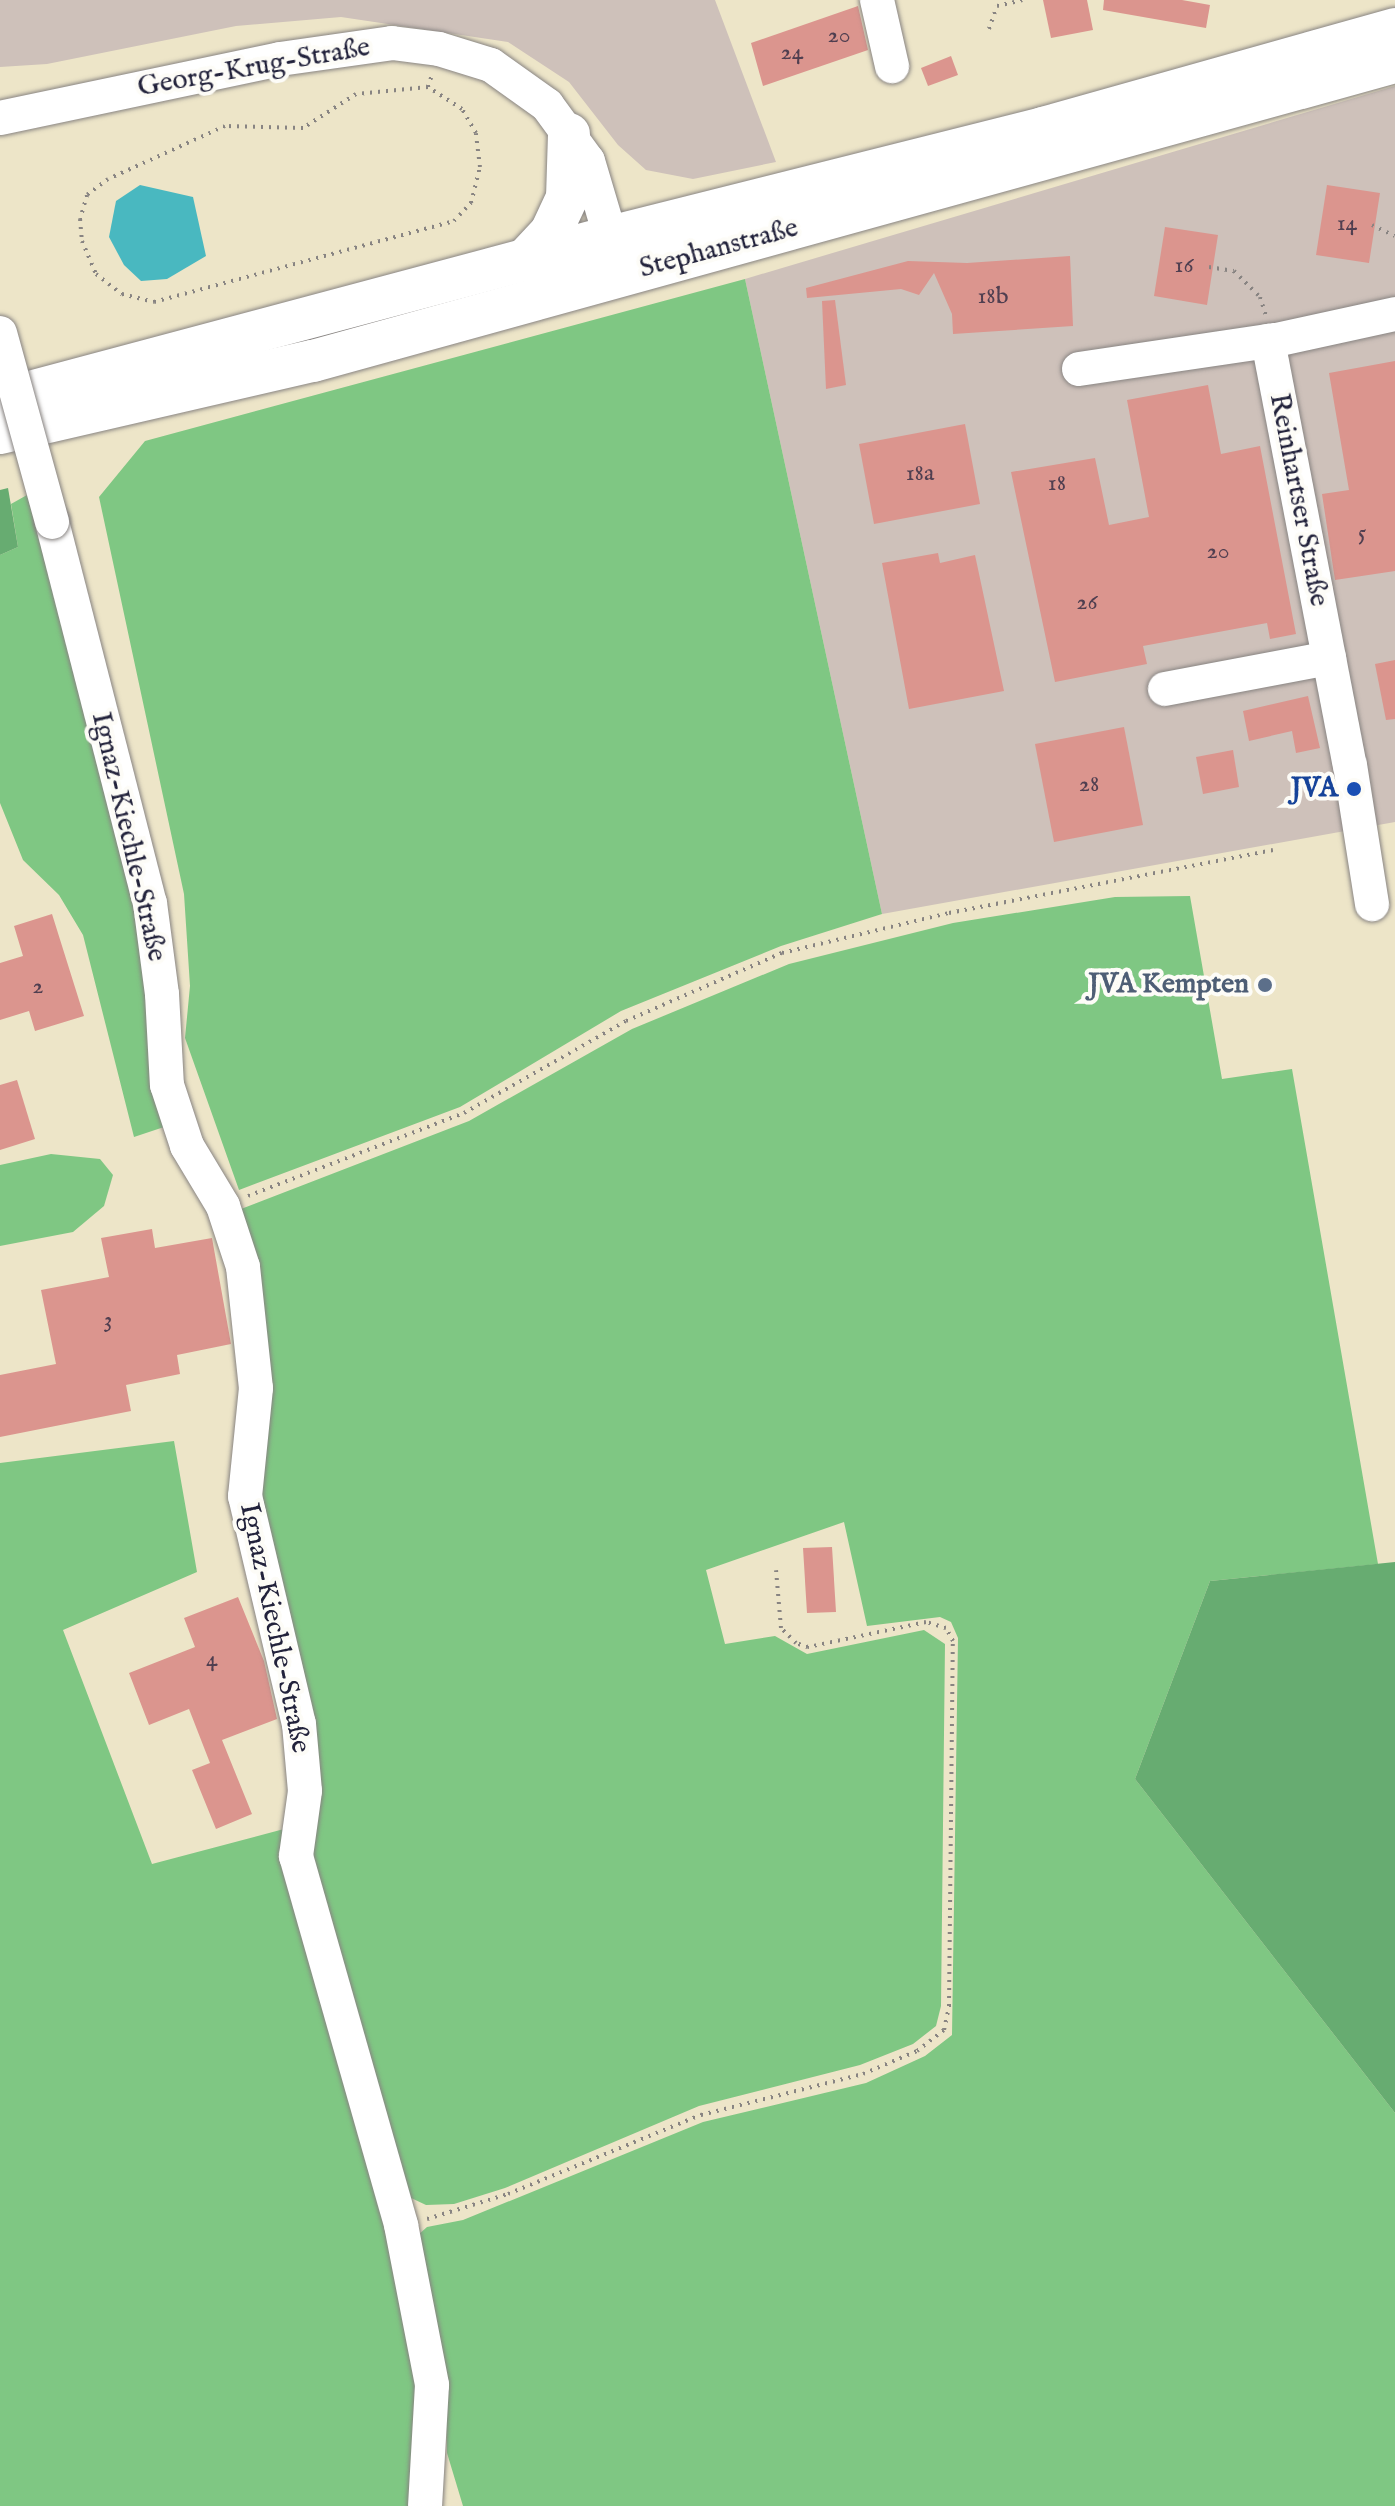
<!DOCTYPE html>
<html>
<head>
<meta charset="utf-8">
<style>
  body { margin:0 }
  #map { position:relative; width:1395px; height:2506px; overflow:hidden; background:#ede5c8; font-family:"IM FELL English",serif }
  div>[style] { position:absolute }
  .industrial>* { inset:0; background:#cec1ba }
  .green>* { inset:0; background:#7fc783 }
  .forest>* { inset:0; background:#67ac71 }
  .water>* { inset:0; background:#49b8c0 }
  .building>* { inset:0; background:#db958e }
  .path>* { height:4px; margin-top:-2px; transform-origin:0; background:repeating-linear-gradient(90deg,#888482 0 2px,transparent 0 8px) }
  .roads { filter:drop-shadow(0 0 2px #888482) drop-shadow(0 0 2px #888482) }
  .minor>* { height:34px; margin:-17px; padding:0 17px; transform-origin:17px; border-radius:17px; background:#fff }
  .major>* { height:42px; margin:-21px; padding:0 21px; transform-origin:21px; border-radius:21px; background:#fff }
  .bridges { filter:drop-shadow(0 0 2px #888482) drop-shadow(0 0 2px #888482) }
  .minor-bridge>* { height:34px; margin:-17px; padding:0 17px; transform-origin:17px; border-radius:17px; background:#fff }
  .dots>* { width:22px; height:22px; translate:-50% -50%; box-sizing:border-box; border:4px solid #fdfcf7; border-radius:50% }
  span { translate:-50% -50%; white-space:nowrap; text-align:center; line-height:1.15; -webkit-text-stroke:8px #fdfcf7; paint-order:stroke }
  .number-label { font-size:24px; color:#503f50 }
  .number-label span { -webkit-text-stroke-width:0 }
  .street-label { font-size:28px; color:#22223b }
  .transit-label { font-size:28px; color:#164399; font-weight:700 }
  .right { translate:-100% -50%; text-align:right }
  .service-label { font-size:28px; color:#4e5e75; font-weight:700 }
</style>
</head>
<body>
<div id="map">
  <div class="industrial">
    <div style="clip-path:polygon(0 0,715px 0,776px 162px,693px 179px,646px 170px,618px 145px,569px 82px,508px 42px,341px 17px,236px 26px,47px 64px,0 67px)"></div>
    <div style="clip-path:polygon(1395px 86px,1395px 822px,882px 914px,745px 279px)"></div>
  </div>
  <div class="green">
    <div style="clip-path:polygon(745px 279px,882px 914px,781px 946px,621px 1011px,460px 1107px,239px 1190px,185px 1038px,190px 986px,184px 894px,99px 497px,145px 441px)"></div>
    <div style="clip-path:polygon(27px 495px,139px 905px,167px 1126px,134px 1137px,83px 935px,59px 895px,23px 860px,0 803px,0 555px,18px 547px,11px 504px)"></div>
    <div style="clip-path:polygon(1190px 896px,1222px 1079px,1292px 1069px,1378px 1564px,1210px 1581px,1135px 1779px,1395px 2113px,1395px 2506px,463px 2506px,447px 2453px,445px 2384px,418px 2235px,427px 2227px,463px 2220px,703px 2122px,866px 2083px,925px 2056px,952px 2035px,958px 1638px,951px 1622px,940px 1617px,867px 1626px,844px 1522px,706px 1570px,725px 1644px,775px 1636px,807px 1654px,924px 1630px,945px 1644px,941px 2006px,936px 2026px,913px 2044px,860px 2065px,699px 2106px,505px 2188px,454px 2204px,426px 2205px,409px 2197px,310px 1849px,267px 1570px,241px 1209px,469px 1121px,632px 1029px,789px 964px,953px 923px,1115px 897px)"></div>
    <div style="clip-path:polygon(51px 1154px,100px 1159px,113px 1175px,104px 1206px,73px 1232px,0 1246px,0 1165px)"></div>
    <div style="clip-path:polygon(174px 1441px,197px 1572px,63px 1630px,152px 1864px,284px 1829px,388px 2229px,419px 2385px,412px 2506px,0 2506px,0 1463px)"></div>
  </div>
  <div class="forest">
    <div style="clip-path:polygon(8px 488px,18px 547px,0 555px,0 490px)"></div>
    <div style="clip-path:polygon(1395px 1562px,1395px 2113px,1135px 1779px,1210px 1581px)"></div>
  </div>
  <div class="water">
    <div style="clip-path:polygon(140px 185px,193px 197px,206px 256px,167px 279px,141px 281px,124px 265px,109px 237px,116px 201px)"></div>
  </div>
  <div class="building">
    <div style="clip-path:polygon(1043px 0,1087px 0,1093px 30px,1051px 38px)"></div>
    <div style="clip-path:polygon(1104px 0,1182px 0,1210px 5px,1206px 28px,1103px 10px)"></div>
    <div style="clip-path:polygon(858px 6px,868px 50px,763px 86px,751px 43px)"></div>
    <div style="clip-path:polygon(951px 56px,958px 75px,928px 86px,921px 68px)"></div>
    <div style="clip-path:polygon(1327px 185px,1380px 193px,1369px 263px,1316px 255px)"></div>
    <div style="clip-path:polygon(1165px 227px,1218px 235px,1207px 305px,1154px 296px)"></div>
    <div style="clip-path:polygon(1070px 256px,1073px 326px,953px 334px,952px 314px,934px 273px,919px 295px,901px 289px,807px 298px,806px 288px,908px 261px,967px 263px)"></div>
    <div style="clip-path:polygon(835px 300px,846px 385px,826px 389px,822px 301px)"></div>
    <div style="clip-path:polygon(1395px 361px,1395px 571px,1335px 580px,1322px 494px,1349px 490px,1329px 373px)"></div>
    <div style="clip-path:polygon(1208px 385px,1221px 454px,1260px 446px,1296px 634px,1270px 639px,1267px 623px,1143px 646px,1147px 664px,1055px 682px,1011px 472px,1095px 458px,1109px 525px,1149px 517px,1127px 400px)"></div>
    <div style="clip-path:polygon(965px 424px,980px 504px,874px 524px,859px 444px)"></div>
    <div style="clip-path:polygon(938px 553px,940px 563px,975px 555px,1004px 691px,909px 709px,882px 563px)"></div>
    <div style="clip-path:polygon(1395px 660px,1395px 719px,1386px 720px,1375px 664px)"></div>
    <div style="clip-path:polygon(1308px 696px,1320px 748px,1296px 753px,1292px 731px,1249px 741px,1243px 711px)"></div>
    <div style="clip-path:polygon(1124px 727px,1143px 825px,1054px 842px,1035px 744px)"></div>
    <div style="clip-path:polygon(1233px 750px,1239px 787px,1203px 794px,1196px 757px)"></div>
    <div style="clip-path:polygon(52px 914px,84px 1016px,35px 1031px,29px 1011px,0 1020px,0 963px,23px 956px,14px 926px)"></div>
    <div style="clip-path:polygon(17px 1080px,35px 1139px,0 1150px,0 1085px)"></div>
    <div style="clip-path:polygon(152px 1229px,155px 1248px,212px 1238px,231px 1344px,177px 1355px,180px 1374px,126px 1385px,131px 1411px,0 1437px,0 1375px,56px 1364px,41px 1290px,109px 1277px,101px 1238px)"></div>
    <div style="clip-path:polygon(832px 1547px,836px 1612px,807px 1613px,803px 1548px)"></div>
    <div style="clip-path:polygon(238px 1597px,264px 1661px,277px 1719px,222px 1740px,252px 1814px,216px 1829px,192px 1770px,210px 1763px,189px 1709px,149px 1725px,129px 1673px,195px 1647px,184px 1618px)"></div>
  </div>
  <div class="path">
    <div style="left:989px;top:29px;width:24px;rotate:-71deg"></div>
    <div style="left:997px;top:6px;width:26px;rotate:-13deg"></div>
    <div style="left:428px;top:87px;width:72px;rotate:174.4deg"></div>
    <div style="left:356px;top:94px;width:63px;rotate:147.3deg"></div>
    <div style="left:303px;top:128px;width:78px;rotate:-178.5deg"></div>
    <div style="left:225px;top:126px;width:128px;rotate:155.6deg"></div>
    <div style="left:108px;top:179px;width:26px;rotate:143deg"></div>
    <div style="left:87px;top:195px;width:25px;rotate:106deg"></div>
    <div style="left:80px;top:219px;width:22px;rotate:85deg"></div>
    <div style="left:82px;top:241px;width:36px;rotate:67deg"></div>
    <div style="left:96px;top:274px;width:33px;rotate:38deg"></div>
    <div style="left:122px;top:294px;width:33px;rotate:14deg"></div>
    <div style="left:154px;top:302px;width:311px;rotate:-15.1deg"></div>
    <div style="left:454px;top:221px;width:25px;rotate:-47deg"></div>
    <div style="left:471px;top:203px;width:37px;rotate:-76deg"></div>
    <div style="left:480px;top:167px;width:34px;rotate:-97deg"></div>
    <div style="left:476px;top:133px;width:28px;rotate:-120deg"></div>
    <div style="left:462px;top:109px;width:40px;rotate:-147.1deg"></div>
    <div style="left:428px;top:87px;width:13px;rotate:-72deg"></div>
    <div style="left:1372px;top:225px;width:25px;rotate:26deg"></div>
    <div style="left:1209px;top:267px;width:25px;rotate:9deg"></div>
    <div style="left:1234px;top:271px;width:37px;rotate:45deg"></div>
    <div style="left:1260px;top:297px;width:19px;rotate:72deg"></div>
    <div style="left:248px;top:1196px;width:231px;rotate:-21deg"></div>
    <div style="left:464px;top:1113px;width:186px;rotate:-29.6deg"></div>
    <div style="left:626px;top:1021px;width:170px;rotate:-23.6deg"></div>
    <div style="left:782px;top:953px;width:172px;rotate:-13.5deg"></div>
    <div style="left:949px;top:913px;width:330px;rotate:-11deg"></div>
    <div style="left:427px;top:2219px;width:85px;rotate:-17.2deg"></div>
    <div style="left:508px;top:2194px;width:209px;rotate:-22.3deg"></div>
    <div style="left:701px;top:2115px;width:167px;rotate:-14.2deg"></div>
    <div style="left:863px;top:2074px;width:59px;rotate:-23.1deg"></div>
    <div style="left:917px;top:2051px;width:34px;rotate:-38deg"></div>
    <div style="left:944px;top:2030px;width:25px;rotate:-78deg"></div>
    <div style="left:949px;top:2006px;width:365px;rotate:-89.4deg"></div>
    <div style="left:953px;top:1641px;width:15px;rotate:-118deg"></div>
    <div style="left:946px;top:1628px;width:21px;rotate:-163deg"></div>
    <div style="left:926px;top:1622px;width:121px;rotate:168deg"></div>
    <div style="left:808px;top:1647px;width:13px;rotate:-162deg"></div>
    <div style="left:796px;top:1643px;width:21px;rotate:-135deg"></div>
    <div style="left:781px;top:1628px;width:58px;rotate:-94.9deg"></div>
  </div>
  <div class="roads">
    <div class="minor">
      <div style="left:877px;top:0;width:68px;rotate:77.2deg"></div>
      <div style="left:0;top:118px;width:286px;rotate:-11.9deg"></div>
      <div style="left:280px;top:59px;width:113px;rotate:-8.1deg"></div>
      <div style="left:392px;top:43px;width:47px;rotate:7.3deg"></div>
      <div style="left:439px;top:49px;width:54px;rotate:17.1deg"></div>
      <div style="left:491px;top:65px;width:69px;rotate:35.5deg"></div>
      <div style="left:547px;top:105px;width:69px;rotate:53.8deg"></div>
      <div style="left:588px;top:161px;width:102px;rotate:73.5deg"></div>
      <div style="left:1268px;top:341px;width:432px;rotate:79.1deg"></div>
      <div style="left:1350px;top:765px;width:141px;rotate:81deg"></div>
      <div style="left:1079px;top:369px;width:199px;rotate:-8.4deg"></div>
      <div style="left:1276px;top:340px;width:122px;rotate:-12.3deg"></div>
      <div style="left:52px;top:522px;width:393px;rotate:75.6deg"></div>
      <div style="left:150px;top:903px;width:92px;rotate:82.5deg"></div>
      <div style="left:162px;top:994px;width:91px;rotate:86.9deg"></div>
      <div style="left:167px;top:1085px;width:64px;rotate:71.8deg"></div>
      <div style="left:187px;top:1146px;width:70px;rotate:59deg"></div>
      <div style="left:223px;top:1206px;width:64px;rotate:71.8deg"></div>
      <div style="left:243px;top:1267px;width:122px;rotate:83.9deg"></div>
      <div style="left:256px;top:1388px;width:109px;rotate:95.8deg"></div>
      <div style="left:245px;top:1496px;width:234px;rotate:76.7deg"></div>
      <div style="left:299px;top:1724px;width:67px;rotate:84.9deg"></div>
      <div style="left:305px;top:1791px;width:66px;rotate:97.9deg"></div>
      <div style="left:296px;top:1856px;width:384px;rotate:74.1deg"></div>
      <div style="left:401px;top:2225px;width:163px;rotate:79deg"></div>
      <div style="left:432px;top:2385px;width:121px;rotate:93.3deg"></div>
      <div style="left:1165px;top:689px;width:167px;rotate:-10.7deg"></div>
    </div>
    <div class="major">
      <div style="left:525px;top:260px;width:38px;rotate:-47deg"></div>
      <div style="left:551px;top:232px;width:38px;rotate:-65deg"></div>
      <div style="left:567px;top:198px;width:64px;rotate:-88.2deg"></div>
      <div style="left:0;top:400px;width:631px;rotate:-14.96deg"></div>
      <div style="left:610px;top:237px;width:447px;rotate:-14.1deg"></div>
      <div style="left:1043px;top:128px;width:366px;rotate:-15.7deg"></div>
      <div style="left:0;top:433px;width:321px;rotate:-13deg"></div>
      <div style="left:313px;top:361px;width:1123px;rotate:-15.45deg"></div>
    </div>
  </div>
  <div class="bridges">
    <div class="minor-bridge">
      <div style="left:0;top:333px;width:196px;rotate:74.6deg"></div>
    </div>
  </div>
  <div class="dots">
    <div style="left:1354px;top:789px;background:#1a4fb4"></div>
    <div style="left:1265px;top:985px;background:#5c6f8a"></div>
  </div>
  <div class="number-label">
    <span style="left:839px;top:36px">20</span>
    <span style="left:792px;top:53px">24</span>
    <span style="left:1347px;top:224px">14</span>
    <span style="left:1184px;top:266px">16</span>
    <span style="left:993px;top:297px">18b</span>
    <span style="left:920px;top:474px">18a</span>
    <span style="left:1057px;top:484px">18</span>
    <span style="left:1362px;top:534px">5</span>
    <span style="left:1218px;top:552px">20</span>
    <span style="left:1087px;top:603px">26</span>
    <span style="left:1089px;top:785px">28</span>
    <span style="left:38px;top:987px">2</span>
    <span style="left:108px;top:1321px">3</span>
    <span style="left:212px;top:1660px">4</span>
  </div>
  <div class="street-label">
    <span style="left:254px;top:68px;rotate:-10deg">Georg-Krug-Straße</span>
    <span style="left:719px;top:249px;rotate:-15deg">Stephanstraße</span>
    <span style="left:1298px;top:500px;rotate:79deg">Reinhartser Straße</span>
    <span style="left:128px;top:837px;rotate:77deg">Ignaz-Kiechle-Straße</span>
    <span style="left:274px;top:1628px;rotate:78deg">Ignaz-Kiechle-Straße</span>
  </div>
  <div class="transit-label">
    <span class="right" style="left:1338px;top:789px">JVA</span>
  </div>
  <div class="service-label">
    <span class="right" style="left:1249px;top:985px">JVA Kempten</span>
  </div>
</div>
</body>
</html>
